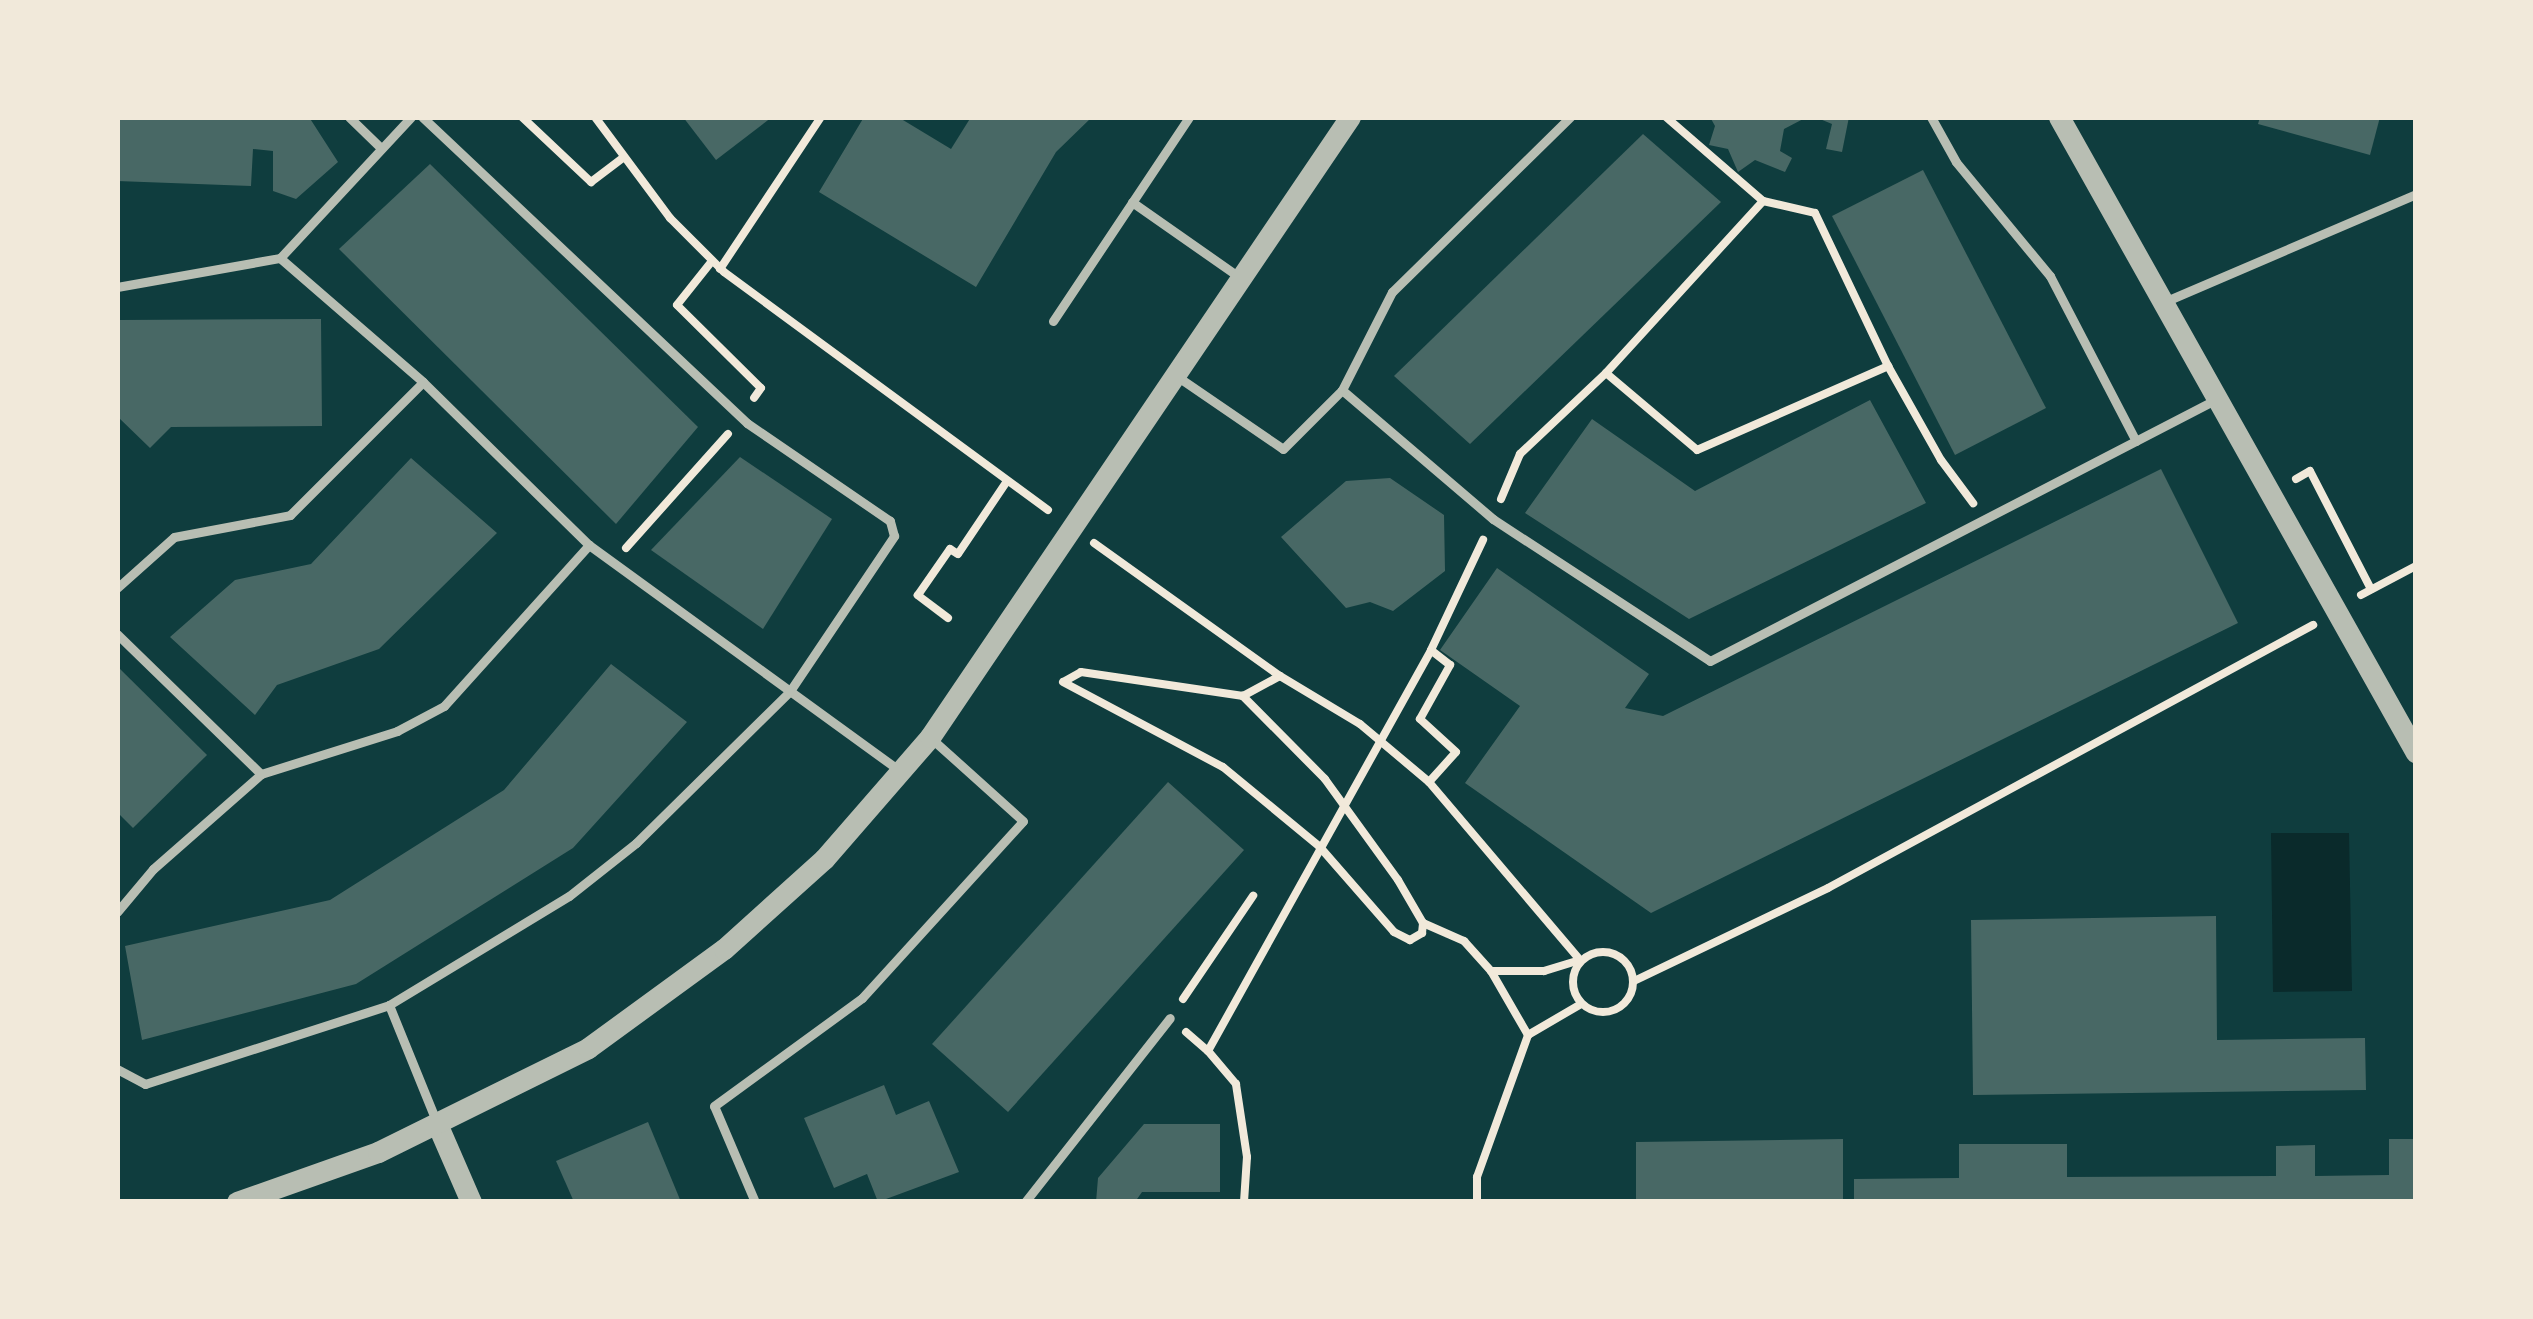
<!DOCTYPE html>
<html>
<head>
<meta charset="utf-8">
<style>
  body { margin:0 }
  #map { position:relative; width:2533px; height:1319px; overflow:hidden; background:#0f3d3e; font-family:Quicksand,sans-serif }
  div>[style] { position:absolute }
  .water>* { inset:0; background:#0a2a2b }
  .building>* { inset:0; background:#486865 }
  .path>* { height:8px; margin:-4px; padding:0 4px; transform-origin:4px; border-radius:4px; background:#f1e9da }
  .path>.ring { margin:-4px; padding:0; box-sizing:content-box; background:none; border:8px solid #f1e9da; border-radius:50% }
  .service>* { height:9px; margin:-4.5px; padding:0 4.5px; transform-origin:4.5px; border-radius:4.5px; background:#b8beb3 }
  .tertiary>* { height:21px; margin:-10.5px; padding:0 10.5px; transform-origin:10.5px; border-radius:10.5px; background:#b8beb3 }
  span { translate:-50% -50%; white-space:nowrap; text-align:center; line-height:1.15; -webkit-text-stroke:12px #f1e9da; paint-order:stroke }
  .frame { position:absolute; inset:0; border:120px solid #f1e9da; pointer-events:none }
</style>
</head>
<body>
<div id="map">
  <div class="water">
    <div style="clip-path:polygon(2271px 833px,2349px 833px,2352px 991px,2273px 992px)"></div>
  </div>
  <div class="building">
    <div style="clip-path:polygon(117px 117px,309px 117px,338px 162px,296px 199px,273px 191px,273px 151px,253px 149px,251px 186px,117px 181px)"></div>
    <div style="clip-path:polygon(683px 117px,772px 117px,716px 160px)"></div>
    <div style="clip-path:polygon(864px 117px,898px 117px,951px 149px,971px 117px,1092px 117px,1056px 152px,976px 287px,819px 192px)"></div>
    <div style="clip-path:polygon(1710px 117px,1807px 117px,1784px 129px,1780px 151px,1792px 158px,1785px 172px,1755px 160px,1738px 172px,1728px 149px,1709px 145px,1715px 126px)"></div>
    <div style="clip-path:polygon(1815px 117px,1849px 117px,1842px 152px,1826px 149px,1832px 124px)"></div>
    <div style="clip-path:polygon(2260px 117px,2380px 117px,2370px 155px,2258px 124px)"></div>
    <div style="clip-path:polygon(1643px 134px,1721px 202px,1470px 444px,1394px 376px)"></div>
    <div style="clip-path:polygon(430px 164px,698px 427px,616px 524px,339px 249px)"></div>
    <div style="clip-path:polygon(1923px 170px,2046px 408px,1955px 455px,1832px 216px)"></div>
    <div style="clip-path:polygon(321px 319px,322px 426px,171px 427px,150px 448px,117px 416px,120px 320px)"></div>
    <div style="clip-path:polygon(1870px 400px,1926px 503px,1689px 619px,1525px 513px,1592px 419px,1695px 491px)"></div>
    <div style="clip-path:polygon(740px 457px,832px 519px,763px 629px,651px 550px)"></div>
    <div style="clip-path:polygon(411px 458px,497px 533px,379px 649px,277px 685px,255px 715px,170px 637px,235px 580px,311px 564px)"></div>
    <div style="clip-path:polygon(2161px 469px,2238px 623px,1651px 913px,1465px 783px,1520px 706px,1440px 650px,1497px 568px,1649px 674px,1625px 708px,1663px 716px)"></div>
    <div style="clip-path:polygon(1390px 478px,1444px 515px,1445px 571px,1393px 611px,1370px 602px,1346px 608px,1281px 537px,1346px 481px)"></div>
    <div style="clip-path:polygon(611px 664px,687px 722px,573px 848px,356px 984px,142px 1040px,125px 946px,330px 900px,504px 790px)"></div>
    <div style="clip-path:polygon(117px 666px,207px 755px,133px 828px,117px 812px)"></div>
    <div style="clip-path:polygon(1168px 782px,1244px 850px,1008px 1112px,932px 1044px)"></div>
    <div style="clip-path:polygon(2216px 916px,2217px 1040px,2365px 1038px,2366px 1090px,1973px 1095px,1971px 920px)"></div>
    <div style="clip-path:polygon(884px 1085px,896px 1115px,929px 1101px,959px 1172px,878px 1202px,867px 1174px,834px 1188px,804px 1118px)"></div>
    <div style="clip-path:polygon(648px 1122px,681px 1202px,574px 1202px,556px 1161px)"></div>
    <div style="clip-path:polygon(1144px 1124px,1220px 1124px,1220px 1192px,1142px 1192px,1135px 1202px,1096px 1202px,1098px 1178px)"></div>
    <div style="clip-path:polygon(1843px 1139px,1843px 1202px,1636px 1202px,1636px 1142px)"></div>
    <div style="clip-path:polygon(2389px 1139px,2416px 1139px,2416px 1202px,1854px 1202px,1854px 1179px,1959px 1178px,1959px 1144px,2067px 1144px,2067px 1177px,2276px 1176px,2276px 1146px,2315px 1145px,2315px 1176px,2389px 1175px)"></div>
  </div>
  <div class="path">
    <div style="left:522px;top:117px;width:95px;rotate:43.3deg"></div>
    <div style="left:591px;top:182px;width:41px;rotate:-37.1deg"></div>
    <div style="left:595px;top:117px;width:126px;rotate:53.4deg"></div>
    <div style="left:670px;top:218px;width:76px;rotate:45deg"></div>
    <div style="left:724px;top:272px;width:402px;rotate:36.3deg"></div>
    <div style="left:1666px;top:117px;width:128px;rotate:40.9deg"></div>
    <div style="left:712px;top:261px;width:56px;rotate:128.5deg"></div>
    <div style="left:677px;top:305px;width:118px;rotate:44.7deg"></div>
    <div style="left:761px;top:388px;width:12px;rotate:125deg"></div>
    <div style="left:720px;top:269px;width:182px;rotate:-56.4deg"></div>
    <div style="left:1606px;top:373px;width:119px;rotate:40.2deg"></div>
    <div style="left:1697px;top:450px;width:209px;rotate:-23.7deg"></div>
    <div style="left:2296px;top:479px;width:16px;rotate:-30deg"></div>
    <div style="left:2310px;top:471px;width:133px;rotate:62.7deg"></div>
    <div style="left:1501px;top:499px;width:49px;rotate:-67.1deg"></div>
    <div style="left:1520px;top:454px;width:118px;rotate:-43.3deg"></div>
    <div style="left:1606px;top:373px;width:233px;rotate:-47.6deg"></div>
    <div style="left:1763px;top:201px;width:53px;rotate:13deg"></div>
    <div style="left:1815px;top:213px;width:170px;rotate:64.5deg"></div>
    <div style="left:1888px;top:366px;width:108px;rotate:60.6deg"></div>
    <div style="left:1941px;top:460px;width:54px;rotate:53.3deg"></div>
    <div style="left:1094px;top:543px;width:229px;rotate:35.6deg"></div>
    <div style="left:1280px;top:676px;width:93px;rotate:31deg"></div>
    <div style="left:1360px;top:724px;width:90px;rotate:40deg"></div>
    <div style="left:1429px;top:782px;width:233px;rotate:49.7deg"></div>
    <div style="left:1580px;top:960px;width:38px;rotate:163deg"></div>
    <div style="left:1544px;top:971px;width:53px;rotate:180deg"></div>
    <div style="left:626px;top:548px;width:153px;rotate:-48.2deg"></div>
    <div style="left:2361px;top:595px;width:62px;rotate:-27.8deg"></div>
    <div style="left:948px;top:618px;width:38px;rotate:-143deg"></div>
    <div style="left:918px;top:595px;width:56px;rotate:-55.2deg"></div>
    <div style="left:950px;top:549px;width:9px;rotate:32deg"></div>
    <div style="left:958px;top:554px;width:88px;rotate:-56.1deg"></div>
    <div style="left:1065px;top:681px;width:18px;rotate:-29deg"></div>
    <div style="left:1081px;top:672px;width:164px;rotate:8.4deg"></div>
    <div style="left:1063px;top:682px;width:181px;rotate:28deg"></div>
    <div style="left:1223px;top:767px;width:124px;rotate:39.5deg"></div>
    <div style="left:1319px;top:846px;width:114px;rotate:48.9deg"></div>
    <div style="left:1394px;top:932px;width:18px;rotate:27deg"></div>
    <div style="left:1410px;top:940px;width:14px;rotate:-30deg"></div>
    <div style="left:1422px;top:933px;width:10px;rotate:-84deg"></div>
    <div style="left:1423px;top:923px;width:50px;rotate:-120.2deg"></div>
    <div style="left:1398px;top:880px;width:125px;rotate:-125.9deg"></div>
    <div style="left:1325px;top:779px;width:117px;rotate:-134.7deg"></div>
    <div style="left:1243px;top:696px;width:42px;rotate:-28.4deg"></div>
    <div style="left:1429px;top:782px;width:40px;rotate:-48deg"></div>
    <div style="left:1456px;top:752px;width:49px;rotate:-137.5deg"></div>
    <div style="left:1420px;top:719px;width:62px;rotate:-60.9deg"></div>
    <div style="left:1450px;top:665px;width:24px;rotate:-142deg"></div>
    <div style="left:1423px;top:923px;width:45px;rotate:23.7deg"></div>
    <div style="left:1464px;top:941px;width:40px;rotate:48deg"></div>
    <div style="left:1491px;top:971px;width:74px;rotate:60deg"></div>
    <div class="ring" style="left:1573px;top:952px;width:52px;height:52px"></div>
    <div style="left:1634px;top:981px;width:215px;rotate:-25.6deg"></div>
    <div style="left:1828px;top:888px;width:552px;rotate:-28.47deg"></div>
    <div style="left:1183px;top:999px;width:125px;rotate:-55.8deg"></div>
    <div style="left:1186px;top:1032px;width:29px;rotate:41deg"></div>
    <div style="left:1244px;top:1202px;width:45px;rotate:-86.2deg"></div>
    <div style="left:1247px;top:1157px;width:74px;rotate:-98.6deg"></div>
    <div style="left:1236px;top:1084px;width:43px;rotate:-130.3deg"></div>
    <div style="left:1208px;top:1051px;width:459px;rotate:-60.9deg"></div>
    <div style="left:1431px;top:650px;width:122px;rotate:-64.7deg"></div>
    <div style="left:1477px;top:1202px;width:25px;rotate:-90deg"></div>
    <div style="left:1477px;top:1177px;width:151px;rotate:-70.2deg"></div>
    <div style="left:1528px;top:1035px;width:61px;rotate:-30.3deg"></div>
  </div>
  <div class="service">
    <div style="left:349px;top:117px;width:43px;rotate:44.1deg"></div>
    <div style="left:1931px;top:117px;width:51px;rotate:60.9deg"></div>
    <div style="left:1956px;top:162px;width:148px;rotate:50.5deg"></div>
    <div style="left:2050px;top:276px;width:186px;rotate:62.5deg"></div>
    <div style="left:1132px;top:202px;width:131px;rotate:35deg"></div>
    <div style="left:280px;top:258px;width:192px;rotate:-47.1deg"></div>
    <div style="left:117px;top:287px;width:166px;rotate:-10.1deg"></div>
    <div style="left:280px;top:258px;width:189px;rotate:40.9deg"></div>
    <div style="left:423px;top:382px;width:233px;rotate:44.5deg"></div>
    <div style="left:589px;top:545px;width:381px;rotate:36deg"></div>
    <div style="left:2164px;top:302px;width:274px;rotate:-23.2deg"></div>
    <div style="left:1053px;top:321px;width:245px;rotate:-56.3deg"></div>
    <div style="left:1178px;top:377px;width:127px;rotate:34.4deg"></div>
    <div style="left:1283px;top:449px;width:83px;rotate:-45deg"></div>
    <div style="left:1342px;top:390px;width:110px;rotate:-63deg"></div>
    <div style="left:1392px;top:292px;width:250px;rotate:-44.5deg"></div>
    <div style="left:1342px;top:390px;width:199px;rotate:40.5deg"></div>
    <div style="left:1493px;top:519px;width:259px;rotate:33.2deg"></div>
    <div style="left:1710px;top:661px;width:571px;rotate:-27.33deg"></div>
    <div style="left:117px;top:588px;width:76px;rotate:-41.8deg"></div>
    <div style="left:174px;top:537px;width:118px;rotate:-10.7deg"></div>
    <div style="left:290px;top:515px;width:188px;rotate:-45deg"></div>
    <div style="left:117px;top:634px;width:201px;rotate:44.2deg"></div>
    <div style="left:117px;top:912px;width:56px;rotate:-50.1deg"></div>
    <div style="left:153px;top:869px;width:144px;rotate:-41.3deg"></div>
    <div style="left:261px;top:774px;width:143px;rotate:-17.5deg"></div>
    <div style="left:397px;top:731px;width:53px;rotate:-28deg"></div>
    <div style="left:444px;top:706px;width:217px;rotate:-48deg"></div>
    <div style="left:389px;top:1005px;width:125px;rotate:67.9deg"></div>
    <div style="left:117px;top:1069px;width:32px;rotate:28deg"></div>
    <div style="left:145px;top:1084px;width:256px;rotate:-17.9deg"></div>
    <div style="left:389px;top:1005px;width:210px;rotate:-31.2deg"></div>
    <div style="left:569px;top:896px;width:85px;rotate:-38.3deg"></div>
    <div style="left:636px;top:843px;width:216px;rotate:-44.6deg"></div>
    <div style="left:790px;top:691px;width:187px;rotate:-56.1deg"></div>
    <div style="left:894px;top:536px;width:16px;rotate:-105deg"></div>
    <div style="left:890px;top:521px;width:173px;rotate:-145.6deg"></div>
    <div style="left:747px;top:423px;width:446px;rotate:-136.7deg"></div>
    <div style="left:755px;top:1202px;width:104px;rotate:-113.1deg"></div>
    <div style="left:714px;top:1106px;width:183px;rotate:-36.1deg"></div>
    <div style="left:862px;top:998px;width:239px;rotate:-47.7deg"></div>
    <div style="left:1023px;top:821px;width:121px;rotate:-138deg"></div>
    <div style="left:1025px;top:1202px;width:234px;rotate:-51.8deg"></div>
  </div>
  <div class="tertiary">
    <div style="left:2059px;top:117px;width:729px;rotate:60.69deg"></div>
    <div style="left:438px;top:1126px;width:83px;rotate:66.5deg"></div>
    <div style="left:237px;top:1202px;width:150px;rotate:-19.5deg"></div>
    <div style="left:378px;top:1152px;width:234px;rotate:-26.3deg"></div>
    <div style="left:588px;top:1048px;width:168px;rotate:-36.1deg"></div>
    <div style="left:724px;top:949px;width:135px;rotate:-42deg"></div>
    <div style="left:824px;top:859px;width:162px;rotate:-49deg"></div>
    <div style="left:930px;top:737px;width:749px;rotate:-55.89deg"></div>
  </div>
  <div class="frame"></div>
</div>
</body>
</html>
